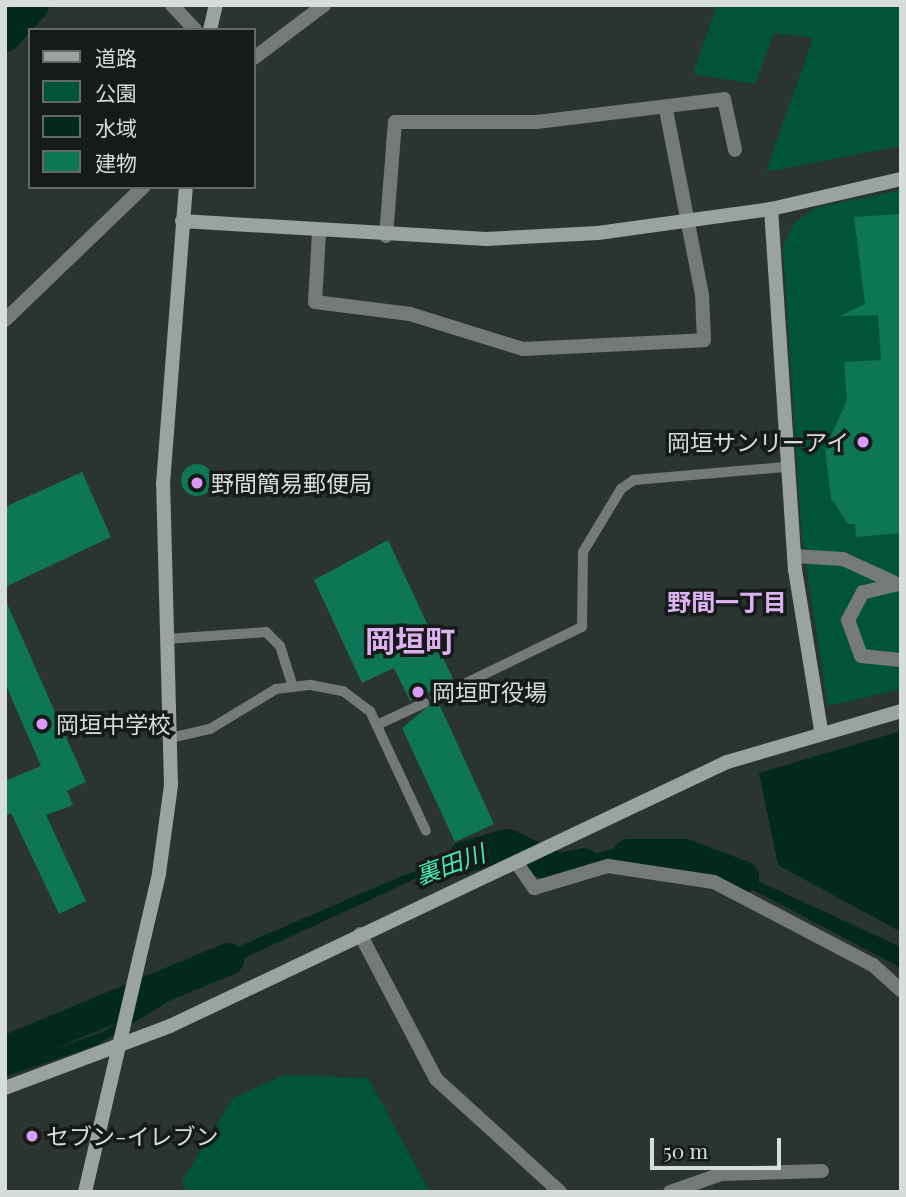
<!DOCTYPE html>
<html>
<head>
<meta charset="utf-8">
<style>
  body { margin:0 }
  #map { position:relative; width:906px; height:1197px; overflow:hidden; background:#2a3530; font-family:"Playfair Display","Noto Sans JP",serif }
  div>[style] { position:absolute }
  .green>* { inset:0; background:#00543a }
  .water>* { inset:0; background:#022a1c }
  .river>* { height:32px; margin:-16px; padding:0 16px; transform-origin:16px; border-radius:16px; background:#022a1c }
  .building>* { inset:0; background:#0e7655 }
  .round { border-radius:50% }
  .lane>* { height:10px; margin:-5px; padding:0 5px; transform-origin:5px; border-radius:5px; background:#757a77 }
  .street>* { height:14px; margin:-7px; padding:0 7px; transform-origin:7px; border-radius:7px; background:#757a77 }
  .secondary>* { height:14px; margin:-7px; padding:0 7px; transform-origin:7px; border-radius:7px; background:#9aa39e }
  .dots>* { width:19px; height:19px; translate:-50% -50%; box-sizing:border-box; border:4px solid #161b19; border-radius:50% }
  span { translate:-50% -50%; white-space:nowrap; text-align:center; line-height:1.15; -webkit-text-stroke:7px #161b19; paint-order:stroke }
  .poi-label { font-size:23px; color:#d7deda }
  .right { translate:-100% -50%; text-align:right }
  .left { translate:0 -50%; text-align:left }
  .neighbourhood-label { font-size:24px; color:#ddb2f2; font-weight:700 }
  .water-label { font-size:24px; color:#45eab0; font-style:italic }
  .district-label { font-size:30px; color:#ddb2f2; font-weight:700 }
  .frame { position:absolute; inset:0; border:7px solid #d7deda; pointer-events:none }
  .legend { position:absolute; left:28px; top:28px; width:228px; height:161px; box-sizing:border-box; background:#161b19; border:2px solid #636966; margin:0; padding:9px 12px; list-style:none; font-size:21px; color:#d7deda }
  .legend li { display:flex; align-items:center; gap:14px; height:35px }
  .legend b { width:35px; border:2px solid #636966 }
  .scale { position:absolute; left:650px; top:1138px; width:131px; height:32px; box-sizing:border-box; border:4px solid #d7deda; border-top:0; padding-left:9px; font-size:21px; line-height:24px; white-space:nowrap; color:#d7deda; -webkit-text-stroke:5px #161b19; paint-order:stroke }
</style>
</head>
<body>
<div id="map">
  <div class="green">
    <div style="clip-path:polygon(717px 5px,901px 5px,901px 146px,766px 172px,813px 38px,774px 33px,755px 84px,693px 74px)"></div>
    <div style="clip-path:polygon(901px 190px,901px 689px,828px 706px,802px 539px,783px 246px,795px 222px,815px 208px)"></div>
    <div style="clip-path:polygon(283px 1075px,368px 1078px,430px 1192px,187px 1192px,182px 1181px,233px 1098px)"></div>
  </div>
  <div class="water">
    <div style="clip-path:polygon(901px 731px,901px 932px,778px 865px,759px 773px)"></div>
    <div style="clip-path:polygon(499px 843px,559px 864px,619px 847px,721px 864px,901px 947px,901px 968px,723px 874px,629px 858px,559px 872px,498px 853px,426px 874px,229px 965px,97px 1045px,5px 1077px,5px 1066px,103px 1032px,242px 945px,402px 876px)"></div>
  </div>
  <div class="river">
    <div style="left:5px;top:36px;width:42px;rotate:-47.9deg"></div>
    <div style="left:628px;top:855px;width:57px"></div>
    <div style="left:685px;top:855px;width:62px;rotate:20.8deg"></div>
    <div style="left:465px;top:857px;width:44px;rotate:-15.9deg"></div>
    <div style="left:507px;top:845px;width:57px;rotate:24.8deg"></div>
    <div style="left:559px;top:869px;width:25px;rotate:-11deg"></div>
    <div style="left:5px;top:1052px;width:242px;rotate:-22.6deg"></div>
  </div>
  <div class="building">
    <div style="clip-path:polygon(901px 214px,901px 533px,856px 537px,855px 524px,848px 524px,831px 498px,825px 449px,847px 400px,844px 362px,881px 360px,878px 315px,840px 316px,865px 304px,854px 217px)"></div>
    <div class="round" style="left:181px;top:464px;width:32px;height:32px"></div>
    <div style="clip-path:polygon(82px 472px,111px 537px,5px 587px,5px 507px)"></div>
    <div style="clip-path:polygon(388px 540px,454px 681px,410px 701px,394px 668px,362px 683px,314px 580px)"></div>
    <div style="clip-path:polygon(5px 599px,86px 782px,67px 791px,73px 805px,46px 815px,86px 901px,59px 914px,11px 813px,5px 816px,5px 781px,41px 766px,5px 683px)"></div>
    <div style="clip-path:polygon(431px 704px,439px 704px,494px 824px,455px 842px,402px 728px)"></div>
  </div>
  <div class="lane">
    <div style="left:167px;top:639px;width:99px;rotate:-4deg"></div>
    <div style="left:266px;top:632px;width:20px;rotate:45deg"></div>
    <div style="left:280px;top:646px;width:43px;rotate:72.4deg"></div>
    <div style="left:435px;top:698px;width:163px;rotate:-25.8deg"></div>
    <div style="left:582px;top:627px;width:75px;rotate:-89.2deg"></div>
    <div style="left:583px;top:552px;width:74px;rotate:-58.9deg"></div>
    <div style="left:621px;top:489px;width:16px;rotate:-35deg"></div>
    <div style="left:634px;top:480px;width:154px;rotate:-4.9deg"></div>
    <div style="left:377px;top:725px;width:52px;rotate:-25.1deg"></div>
    <div style="left:170px;top:738px;width:41px;rotate:-12.7deg"></div>
    <div style="left:210px;top:729px;width:77px;rotate:-31.2deg"></div>
    <div style="left:276px;top:689px;width:35px;rotate:-7deg"></div>
    <div style="left:311px;top:685px;width:33px;rotate:11deg"></div>
    <div style="left:343px;top:691px;width:34px;rotate:37deg"></div>
    <div style="left:370px;top:711px;width:132px;rotate:65deg"></div>
  </div>
  <div class="street">
    <div style="left:172px;top:5px;width:34px;rotate:47deg"></div>
    <div style="left:254px;top:58px;width:88px;rotate:-37.1deg"></div>
    <div style="left:319px;top:233px;width:69px;rotate:93.3deg"></div>
    <div style="left:315px;top:302px;width:96px;rotate:7.2deg"></div>
    <div style="left:410px;top:314px;width:118px;rotate:17.2deg"></div>
    <div style="left:523px;top:349px;width:181px;rotate:-2.8deg"></div>
    <div style="left:704px;top:340px;width:45px;rotate:-92.5deg"></div>
    <div style="left:702px;top:295px;width:189px;rotate:-101deg"></div>
    <div style="left:386px;top:236px;width:114px;rotate:-85.5deg"></div>
    <div style="left:395px;top:122px;width:142px"></div>
    <div style="left:537px;top:122px;width:188px;rotate:-7deg"></div>
    <div style="left:724px;top:99px;width:52px;rotate:77.8deg"></div>
    <div style="left:5px;top:320px;width:192px;rotate:-43.9deg"></div>
    <div style="left:794px;top:556px;width:49px;rotate:3.5deg"></div>
    <div style="left:843px;top:559px;width:55px;rotate:24.7deg"></div>
    <div style="left:899px;top:584px;width:37px;rotate:167deg"></div>
    <div style="left:863px;top:592px;width:32px;rotate:118deg"></div>
    <div style="left:848px;top:620px;width:38px;rotate:70deg"></div>
    <div style="left:861px;top:656px;width:40px;rotate:5.7deg"></div>
    <div style="left:516px;top:862px;width:32px;rotate:55deg"></div>
    <div style="left:534px;top:888px;width:77px;rotate:-16.6deg"></div>
    <div style="left:608px;top:866px;width:107px;rotate:8.6deg"></div>
    <div style="left:714px;top:882px;width:179px;rotate:27.6deg"></div>
    <div style="left:873px;top:965px;width:38px;rotate:42deg"></div>
    <div style="left:360px;top:934px;width:164px;rotate:62.3deg"></div>
    <div style="left:436px;top:1079px;width:168px;rotate:42.3deg"></div>
    <div style="left:670px;top:1192px;width:54px;rotate:-19.4deg"></div>
    <div style="left:721px;top:1174px;width:101px;rotate:-1.7deg"></div>
  </div>
  <div class="secondary">
    <div style="left:210px;top:30px;width:26px;rotate:-77deg"></div>
    <div style="left:182px;top:221px;width:305px;rotate:3.4deg"></div>
    <div style="left:486px;top:239px;width:112px;rotate:-3.1deg"></div>
    <div style="left:598px;top:233px;width:175px;rotate:-7.9deg"></div>
    <div style="left:821px;top:730px;width:162px;rotate:-99.2deg"></div>
    <div style="left:795px;top:570px;width:362px;rotate:-93.8deg"></div>
    <div style="left:771px;top:209px;width:133px;rotate:-13deg"></div>
    <div style="left:5px;top:1088px;width:176px;rotate:-20.6deg"></div>
    <div style="left:170px;top:1026px;width:616px;rotate:-25.36deg"></div>
    <div style="left:727px;top:762px;width:181px;rotate:-16.3deg"></div>
    <div style="left:85px;top:1192px;width:327px;rotate:-76.9deg"></div>
    <div style="left:159px;top:873px;width:89px;rotate:-82.2deg"></div>
    <div style="left:171px;top:785px;width:301px;rotate:-91.5deg"></div>
    <div style="left:163px;top:484px;width:298px;rotate:-85.6deg"></div>
  </div>
  <div class="dots">
    <div style="left:863px;top:442px;background:#da9af7"></div>
    <div style="left:197px;top:483px;background:#da9af7"></div>
    <div style="left:418px;top:692px;background:#da9af7"></div>
    <div style="left:42px;top:724px;background:#da9af7"></div>
    <div style="left:32px;top:1136px;background:#da9af7"></div>
  </div>
  <div class="poi-label">
    <span class="right" style="left:849px;top:442px">岡垣サンリーアイ</span>
    <span class="left" style="left:211px;top:483px">野間簡易郵便局</span>
    <span class="left" style="left:432px;top:692px">岡垣町役場</span>
    <span class="left" style="left:56px;top:724px">岡垣中学校</span>
    <span class="left" style="left:46px;top:1136px">セブン-イレブン</span>
  </div>
  <div class="neighbourhood-label">
    <span style="left:727px;top:602px">野間一丁目</span>
  </div>
  <div class="water-label">
    <span style="left:450px;top:864px;rotate:-20deg">裏田川</span>
  </div>
  <div class="district-label">
    <span style="left:410px;top:640px">岡垣町</span>
  </div>
  <div class="frame"></div>
  <ul class="legend">
  <li><b style="height:9px;background:#9aa39e"></b>道路</li>
  <li><b style="height:19px;background:#00543a"></b>公園</li>
  <li><b style="height:19px;background:#022a1c"></b>水域</li>
  <li><b style="height:19px;background:#0e7655"></b>建物</li>
  </ul>
  <div class="scale">50 m</div>
</div>
</body>
</html>
